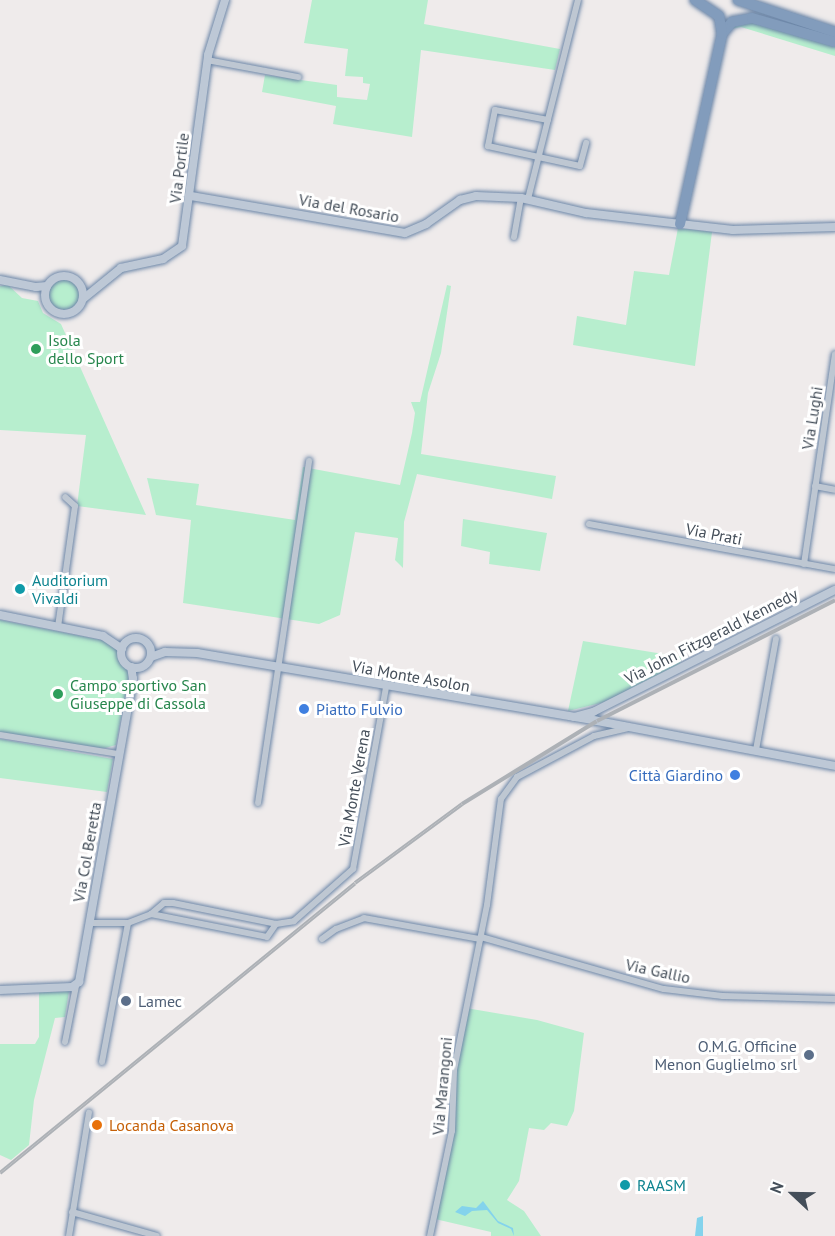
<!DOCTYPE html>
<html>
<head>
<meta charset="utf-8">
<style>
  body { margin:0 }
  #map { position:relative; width:835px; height:1236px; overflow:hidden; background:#efebeb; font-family:"PT Sans",sans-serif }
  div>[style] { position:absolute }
  .green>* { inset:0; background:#b7eece }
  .round { border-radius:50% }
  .water>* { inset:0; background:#84d3ec }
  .roads { filter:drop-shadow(0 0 2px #6d87a8) drop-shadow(0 0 2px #6d87a8) }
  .street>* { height:6px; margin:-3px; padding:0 3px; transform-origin:3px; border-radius:3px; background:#bec7d2 }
  .secondary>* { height:8px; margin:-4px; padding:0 4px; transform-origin:4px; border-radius:4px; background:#bdc8d6 }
  .secondary>.ring { margin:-4px; padding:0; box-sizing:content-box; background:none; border:8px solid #bdc8d6; border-radius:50% }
  .highway>* { height:10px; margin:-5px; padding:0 5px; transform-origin:5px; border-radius:5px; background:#829cbc }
  .rail>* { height:4px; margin-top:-2px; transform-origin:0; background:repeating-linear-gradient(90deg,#fff 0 4.5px,#adb1b6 0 9px); box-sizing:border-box; border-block:2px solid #adb1b6 }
  .dots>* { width:16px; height:16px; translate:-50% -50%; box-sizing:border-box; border:3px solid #fff; border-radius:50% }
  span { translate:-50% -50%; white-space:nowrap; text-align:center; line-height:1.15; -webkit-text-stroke:6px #fff; paint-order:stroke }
  .street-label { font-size:16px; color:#444e59 }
  .leisure-label { font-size:16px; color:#27864d }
  .left { translate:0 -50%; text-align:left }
  .culture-label { font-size:16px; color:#0d838f }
  .shop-label { font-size:16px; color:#366cbe }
  .right { translate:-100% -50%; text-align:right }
  .service-label { font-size:16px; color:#4e5e75 }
  .food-label { font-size:16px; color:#c56008 }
  .north { position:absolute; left:763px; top:1164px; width:60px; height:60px; -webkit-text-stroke:4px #fff; paint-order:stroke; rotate:292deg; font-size:16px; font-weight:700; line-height:24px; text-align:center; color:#444e59 }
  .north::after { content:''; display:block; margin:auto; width:21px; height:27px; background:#444e59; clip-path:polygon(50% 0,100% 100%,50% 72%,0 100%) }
</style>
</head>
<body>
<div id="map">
  <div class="green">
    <div style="clip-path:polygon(312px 0,428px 0,424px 24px,560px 49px,555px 70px,421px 50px,412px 137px,333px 124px,336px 106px,262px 92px,265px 75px,337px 85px,337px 97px,367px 100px,370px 84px,363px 83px,363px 77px,345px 76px,348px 49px,304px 43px)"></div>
    <div style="clip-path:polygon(745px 21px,835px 45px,835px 56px,741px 27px,725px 30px)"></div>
    <div style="clip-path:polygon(678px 228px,712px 232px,695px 366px,573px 345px,577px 316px,626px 325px,634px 271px,669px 275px)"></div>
    <div class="round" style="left:49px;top:280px;width:30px;height:30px"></div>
    <div style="clip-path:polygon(8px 285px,22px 298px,38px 301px,43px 313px,61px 324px,146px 515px,77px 506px,86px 435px,0 430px,0 286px)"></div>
    <div style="clip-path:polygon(447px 285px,451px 286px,441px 353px,428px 393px,421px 454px,556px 476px,552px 499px,417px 474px,404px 522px,403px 568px,395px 560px,398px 538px,355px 532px,340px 615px,319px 624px,183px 603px,191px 520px,156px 515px,147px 478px,199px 484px,196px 505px,295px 520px,303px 467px,400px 485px,412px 433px,415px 413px,411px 402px,420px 402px)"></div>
    <div style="clip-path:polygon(463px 519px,547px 533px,540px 571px,489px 564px,490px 552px,461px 546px)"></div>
    <div style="clip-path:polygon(0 620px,116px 643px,124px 654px,122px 663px,130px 669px,116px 745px,102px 749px,0 734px)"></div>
    <div style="clip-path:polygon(583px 641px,682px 657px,680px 664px,605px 702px,568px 711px)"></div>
    <div style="clip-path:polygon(0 739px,113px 759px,107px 792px,0 778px)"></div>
    <div style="clip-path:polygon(69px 991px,65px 1017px,55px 1018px,34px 1100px,29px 1145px,11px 1160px,0 1155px,0 1044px,35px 1044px,39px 1037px,39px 992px)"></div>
    <div style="clip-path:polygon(466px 1008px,537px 1020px,584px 1033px,574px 1111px,567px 1126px,551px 1123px,544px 1130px,529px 1128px,519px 1181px,507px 1200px,524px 1211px,541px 1236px,491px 1236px,491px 1232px,435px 1219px,451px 1138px,452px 1099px)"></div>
  </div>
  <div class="water">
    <div style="clip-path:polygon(483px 1201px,498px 1221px,513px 1228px,514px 1236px,511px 1229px,498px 1223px,487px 1210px,472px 1211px,465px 1216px,455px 1212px,462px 1206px,476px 1208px)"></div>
    <div style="clip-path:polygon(703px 1216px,703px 1236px,695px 1236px,697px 1218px)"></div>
  </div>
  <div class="roads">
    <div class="street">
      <div style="left:207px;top:60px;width:93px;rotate:10.6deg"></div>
      <div style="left:548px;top:120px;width:54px;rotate:-169.3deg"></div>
      <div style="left:495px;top:110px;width:37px;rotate:101deg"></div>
      <div style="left:488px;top:146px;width:94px;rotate:12.3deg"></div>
      <div style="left:580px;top:166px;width:24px;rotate:-75deg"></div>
      <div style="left:528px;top:199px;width:205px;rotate:-75.9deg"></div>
      <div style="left:514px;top:237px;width:40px;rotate:-80deg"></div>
      <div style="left:815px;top:486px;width:20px;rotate:11deg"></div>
      <div style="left:589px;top:524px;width:250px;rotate:10.4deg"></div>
      <div style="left:804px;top:564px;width:212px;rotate:-81.6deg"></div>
      <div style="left:58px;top:627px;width:122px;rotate:-82deg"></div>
      <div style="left:75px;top:506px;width:13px;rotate:-138deg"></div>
      <div style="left:0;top:735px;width:121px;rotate:9.1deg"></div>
      <div style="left:756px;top:750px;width:113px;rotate:-79.8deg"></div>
      <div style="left:258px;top:803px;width:346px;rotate:-81.5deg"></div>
      <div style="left:151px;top:914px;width:118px;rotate:11.2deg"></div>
      <div style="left:267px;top:937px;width:16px;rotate:-55deg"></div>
      <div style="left:89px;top:923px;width:39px"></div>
      <div style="left:128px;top:923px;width:25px;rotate:-21deg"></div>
      <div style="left:151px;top:914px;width:17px;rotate:-40deg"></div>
      <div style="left:164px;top:903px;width:9px"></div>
      <div style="left:173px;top:903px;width:105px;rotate:11.5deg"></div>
      <div style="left:276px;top:924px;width:18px;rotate:-9deg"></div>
      <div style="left:294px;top:921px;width:79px;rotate:-41.4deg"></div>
      <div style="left:353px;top:869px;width:185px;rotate:-79.7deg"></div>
      <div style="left:481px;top:937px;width:190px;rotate:15.9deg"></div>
      <div style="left:664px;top:989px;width:59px;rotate:6.8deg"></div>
      <div style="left:723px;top:996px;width:112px;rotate:1.5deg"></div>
      <div style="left:322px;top:939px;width:17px;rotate:-36deg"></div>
      <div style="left:336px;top:929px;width:30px;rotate:-21deg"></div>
      <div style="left:364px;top:918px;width:118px;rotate:10.3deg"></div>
      <div style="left:65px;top:1042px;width:57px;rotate:-78.9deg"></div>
      <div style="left:102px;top:1062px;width:141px;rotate:-79.4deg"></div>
      <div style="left:72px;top:1212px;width:88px;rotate:15.8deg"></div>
      <div style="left:69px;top:1236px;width:125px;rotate:-80.8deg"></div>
      <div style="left:430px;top:1236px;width:107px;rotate:-78.2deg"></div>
      <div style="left:452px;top:1131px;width:61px;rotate:-88.1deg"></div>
      <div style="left:454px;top:1070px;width:168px;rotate:-78.7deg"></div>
      <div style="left:487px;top:905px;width:107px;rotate:-82.5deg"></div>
      <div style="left:501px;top:799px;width:27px;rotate:-54deg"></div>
      <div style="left:517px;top:777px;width:87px;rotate:-28deg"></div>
      <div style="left:594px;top:736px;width:36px;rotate:-13deg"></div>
    </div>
    <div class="secondary">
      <div style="left:191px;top:196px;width:217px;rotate:9.8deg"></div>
      <div style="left:405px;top:233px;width:23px;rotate:-23deg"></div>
      <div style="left:426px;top:224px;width:42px;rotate:-35.2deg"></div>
      <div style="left:460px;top:200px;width:16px;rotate:-14deg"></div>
      <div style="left:476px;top:196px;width:45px;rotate:2.5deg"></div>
      <div style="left:521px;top:198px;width:67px;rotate:13deg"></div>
      <div style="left:586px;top:213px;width:148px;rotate:6.6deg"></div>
      <div style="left:733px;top:230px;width:102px;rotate:-1.7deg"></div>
      <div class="ring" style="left:45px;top:276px;width:30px;height:30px"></div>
      <div style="left:0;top:280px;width:37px;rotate:11deg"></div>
      <div style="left:36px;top:287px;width:11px;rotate:-5deg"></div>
      <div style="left:83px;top:299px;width:49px;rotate:-39.2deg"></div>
      <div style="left:121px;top:268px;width:43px;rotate:-12.1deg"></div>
      <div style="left:163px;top:259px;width:23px;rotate:-34deg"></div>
      <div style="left:182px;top:246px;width:193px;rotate:-82.2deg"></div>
      <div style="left:208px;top:55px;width:58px;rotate:-72.8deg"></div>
      <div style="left:0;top:615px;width:105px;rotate:11.5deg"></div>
      <div style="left:103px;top:636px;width:23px;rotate:34deg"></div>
      <div class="ring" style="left:121px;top:638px;width:22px;height:22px"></div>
      <div style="left:151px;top:657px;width:15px;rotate:-20deg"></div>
      <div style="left:165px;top:652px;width:32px;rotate:2deg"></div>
      <div style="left:197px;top:653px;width:406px;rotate:9.6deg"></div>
      <div style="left:574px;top:717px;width:20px;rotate:-15deg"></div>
      <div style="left:593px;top:712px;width:271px;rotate:-26.8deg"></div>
      <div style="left:592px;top:720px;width:247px;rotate:10.7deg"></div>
      <div style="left:0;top:990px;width:72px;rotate:-2.4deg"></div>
      <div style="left:72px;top:987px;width:9px;rotate:-36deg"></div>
      <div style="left:79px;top:982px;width:308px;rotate:-79.9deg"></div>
      <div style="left:133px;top:679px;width:12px;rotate:-99deg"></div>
    </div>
    <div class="highway">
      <div style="left:738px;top:0;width:102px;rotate:18.3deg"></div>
      <div style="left:722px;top:34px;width:16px;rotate:-50deg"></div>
      <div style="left:732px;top:22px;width:20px;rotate:-11deg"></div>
      <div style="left:752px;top:18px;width:86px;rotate:16.1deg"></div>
      <div style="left:680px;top:224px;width:195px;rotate:-77.5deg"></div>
      <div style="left:722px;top:34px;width:18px;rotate:-99deg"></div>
      <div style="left:719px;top:16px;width:29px;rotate:-146deg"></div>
    </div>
  </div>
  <div class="rail">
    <div style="left:0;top:1173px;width:458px;rotate:-39.2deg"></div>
    <div style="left:355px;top:883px;width:133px;rotate:-36.4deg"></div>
    <div style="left:462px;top:804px;width:158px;rotate:-31.6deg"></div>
    <div style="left:597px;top:721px;width:267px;rotate:-26.9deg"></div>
  </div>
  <div class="dots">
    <div style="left:36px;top:349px;background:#2e9e5b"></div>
    <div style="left:20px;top:589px;background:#0f9aa8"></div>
    <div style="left:58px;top:694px;background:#2e9e5b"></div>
    <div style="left:304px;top:709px;background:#3f7fe0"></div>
    <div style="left:735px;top:775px;background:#3f7fe0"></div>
    <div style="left:126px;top:1001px;background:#5c6f8a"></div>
    <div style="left:809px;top:1055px;background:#5c6f8a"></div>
    <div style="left:97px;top:1125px;background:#e8710a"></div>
    <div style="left:625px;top:1185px;background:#0f9aa8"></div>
  </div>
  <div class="street-label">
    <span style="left:179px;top:168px;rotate:-83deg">Via Portile</span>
    <span style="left:349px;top:208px;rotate:10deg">Via del Rosario</span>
    <span style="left:812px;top:418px;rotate:-81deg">Via Lughi</span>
    <span style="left:714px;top:534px;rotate:11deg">Via Prati</span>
    <span style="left:711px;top:636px;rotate:-27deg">Via John Fitzgerald Kennedy</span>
    <span style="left:411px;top:676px;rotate:10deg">Via Monte Asolon</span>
    <span style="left:354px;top:788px;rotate:-80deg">Via Monte Verena</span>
    <span style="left:87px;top:852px;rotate:-80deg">Via Col Beretta</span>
    <span style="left:658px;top:971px;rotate:12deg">Via Gallio</span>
    <span style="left:442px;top:1086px;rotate:-85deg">Via Marangoni</span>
  </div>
  <div class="leisure-label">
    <span class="left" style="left:48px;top:349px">Isola<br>dello Sport</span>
    <span class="left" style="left:70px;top:694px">Campo sportivo San<br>Giuseppe di Cassola</span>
  </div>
  <div class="culture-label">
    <span class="left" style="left:32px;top:589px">Auditorium<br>Vivaldi</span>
    <span class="left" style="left:637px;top:1185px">RAASM</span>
  </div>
  <div class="shop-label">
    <span class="left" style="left:316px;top:709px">Piatto Fulvio</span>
    <span class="right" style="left:723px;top:775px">Città Giardino</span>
  </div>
  <div class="service-label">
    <span class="left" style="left:138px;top:1001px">Lamec</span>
    <span class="right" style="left:797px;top:1055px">O.M.G. Officine<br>Menon Guglielmo srl</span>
  </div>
  <div class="food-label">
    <span class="left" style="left:109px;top:1125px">Locanda Casanova</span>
  </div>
  <div class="north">N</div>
</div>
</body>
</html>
